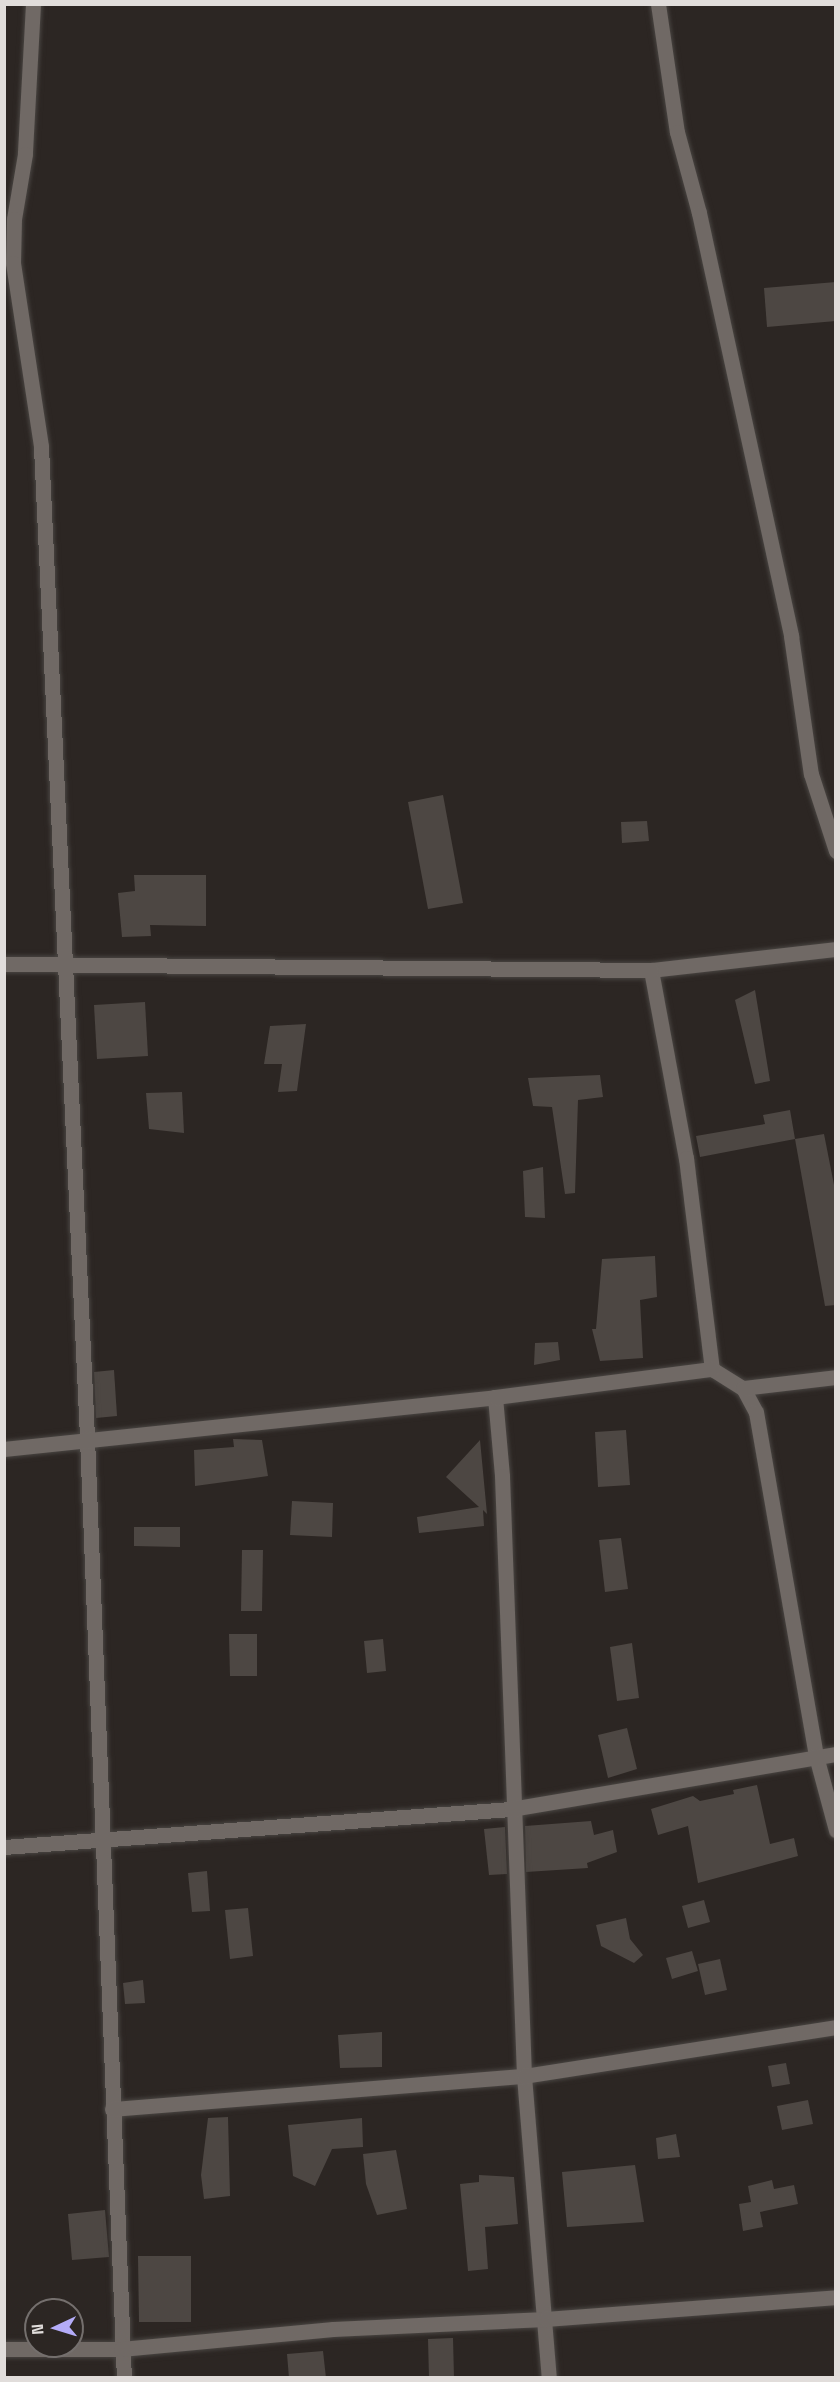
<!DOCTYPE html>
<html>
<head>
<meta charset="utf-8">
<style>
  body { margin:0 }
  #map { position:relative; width:840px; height:2382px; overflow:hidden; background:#2c2623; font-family:"Space Grotesk",sans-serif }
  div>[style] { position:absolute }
  .building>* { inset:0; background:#4d4743 }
  .roads { filter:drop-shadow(0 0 2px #494542) drop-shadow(0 0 2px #494542) }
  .minor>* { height:15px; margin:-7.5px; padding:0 7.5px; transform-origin:7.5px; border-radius:7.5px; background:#706965 }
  span { translate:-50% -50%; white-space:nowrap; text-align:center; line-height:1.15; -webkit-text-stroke:6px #2c2623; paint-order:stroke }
  .frame { position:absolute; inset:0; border:6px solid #e1dddb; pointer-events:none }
  .north { position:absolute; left:24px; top:2298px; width:60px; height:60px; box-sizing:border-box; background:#2c2623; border:2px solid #746f6d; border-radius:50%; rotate:266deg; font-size:16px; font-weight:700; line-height:24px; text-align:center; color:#e1dddb }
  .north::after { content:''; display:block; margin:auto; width:21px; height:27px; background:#b4acf9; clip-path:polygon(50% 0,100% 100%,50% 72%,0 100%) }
</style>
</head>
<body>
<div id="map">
  <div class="building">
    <div style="clip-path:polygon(836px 282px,836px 321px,767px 327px,764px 288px)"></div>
    <div style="clip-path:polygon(443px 795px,463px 903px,428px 909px,408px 802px)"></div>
    <div style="clip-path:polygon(647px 821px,649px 841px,622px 843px,621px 822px)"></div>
    <div style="clip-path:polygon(134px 875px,206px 875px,206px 926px,150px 925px,151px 936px,122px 937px,118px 893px,135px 891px)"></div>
    <div style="clip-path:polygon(755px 990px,770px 1081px,755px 1084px,735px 1000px)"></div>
    <div style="clip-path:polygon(145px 1002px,148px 1056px,97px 1059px,94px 1005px)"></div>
    <div style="clip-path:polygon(306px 1024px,297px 1091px,278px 1092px,282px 1064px,264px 1064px,270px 1026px)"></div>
    <div style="clip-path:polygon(600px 1075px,603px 1097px,578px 1100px,575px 1193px,565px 1194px,552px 1107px,533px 1106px,528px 1078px)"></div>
    <div style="clip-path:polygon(182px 1092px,184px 1133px,149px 1129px,146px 1093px)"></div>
    <div style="clip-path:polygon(790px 1110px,795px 1139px,700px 1157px,696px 1136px,765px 1124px,763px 1115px)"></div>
    <div style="clip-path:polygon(824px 1134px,836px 1195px,836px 1305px,825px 1306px,795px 1139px)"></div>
    <div style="clip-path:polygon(543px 1167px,545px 1218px,525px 1217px,523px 1171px)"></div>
    <div style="clip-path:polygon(655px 1256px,657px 1297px,640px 1300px,643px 1358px,600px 1361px,592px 1329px,596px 1329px,602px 1259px)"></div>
    <div style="clip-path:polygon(558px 1342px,560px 1360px,534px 1365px,535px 1343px)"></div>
    <div style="clip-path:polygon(114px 1370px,117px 1416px,96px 1418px,94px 1372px)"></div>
    <div style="clip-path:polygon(626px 1430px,630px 1485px,598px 1487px,595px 1432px)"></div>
    <div style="clip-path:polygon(233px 1439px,262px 1440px,268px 1476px,195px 1486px,194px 1450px,234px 1447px)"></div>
    <div style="clip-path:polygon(480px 1440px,487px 1514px,483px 1510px,484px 1526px,419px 1533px,417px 1517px,479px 1507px,446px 1477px)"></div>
    <div style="clip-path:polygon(292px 1501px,333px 1503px,332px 1537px,290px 1535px)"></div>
    <div style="clip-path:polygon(134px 1527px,180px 1527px,180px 1547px,134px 1546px)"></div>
    <div style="clip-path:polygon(621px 1538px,628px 1589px,605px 1592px,599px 1540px)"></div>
    <div style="clip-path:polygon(242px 1550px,263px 1550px,262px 1611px,241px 1611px)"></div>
    <div style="clip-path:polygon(229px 1634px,257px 1634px,257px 1676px,230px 1676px)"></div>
    <div style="clip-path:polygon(383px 1639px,386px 1671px,367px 1673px,364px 1641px)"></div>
    <div style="clip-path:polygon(632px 1643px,639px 1698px,617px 1701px,610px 1647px)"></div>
    <div style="clip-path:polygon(627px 1728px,637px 1769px,608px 1778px,598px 1735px)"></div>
    <div style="clip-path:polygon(757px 1785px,770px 1844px,794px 1838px,798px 1856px,698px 1883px,688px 1826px,658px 1835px,651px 1809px,693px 1796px,700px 1801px,734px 1794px,733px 1790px)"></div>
    <div style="clip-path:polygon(591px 1821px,594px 1835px,613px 1830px,617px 1852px,587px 1863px,588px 1868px,526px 1872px,525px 1826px)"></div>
    <div style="clip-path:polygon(505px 1827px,507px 1874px,489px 1875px,484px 1829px)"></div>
    <div style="clip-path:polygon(207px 1871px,210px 1911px,192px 1912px,188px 1873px)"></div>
    <div style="clip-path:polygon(704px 1900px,710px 1922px,688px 1928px,682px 1906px)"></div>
    <div style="clip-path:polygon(248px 1908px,253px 1956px,230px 1959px,225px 1910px)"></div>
    <div style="clip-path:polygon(626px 1918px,630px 1939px,643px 1955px,634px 1963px,601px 1946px,596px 1925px)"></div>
    <div style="clip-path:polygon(692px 1951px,698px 1971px,672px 1979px,666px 1958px)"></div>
    <div style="clip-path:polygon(720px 1959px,727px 1990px,705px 1995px,698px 1964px)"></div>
    <div style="clip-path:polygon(143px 1980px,145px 2003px,125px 2004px,123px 1983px)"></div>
    <div style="clip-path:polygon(382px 2032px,382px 2067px,340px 2068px,338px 2035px)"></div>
    <div style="clip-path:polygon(786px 2063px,790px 2084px,772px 2087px,768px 2066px)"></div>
    <div style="clip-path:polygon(808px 2100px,813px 2124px,782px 2130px,777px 2106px)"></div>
    <div style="clip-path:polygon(228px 2117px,230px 2196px,204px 2199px,201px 2175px,208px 2118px)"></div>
    <div style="clip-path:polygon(362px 2118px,363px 2147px,332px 2149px,315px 2186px,293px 2176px,288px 2125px)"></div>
    <div style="clip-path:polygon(676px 2134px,680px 2157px,658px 2159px,656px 2138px)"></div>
    <div style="clip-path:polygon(396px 2150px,407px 2209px,377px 2215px,366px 2184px,363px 2154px)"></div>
    <div style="clip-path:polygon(635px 2165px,644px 2222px,567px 2227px,562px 2172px)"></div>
    <div style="clip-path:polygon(479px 2175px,514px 2177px,518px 2224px,485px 2227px,488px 2269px,468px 2271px,460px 2184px,479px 2182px)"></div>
    <div style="clip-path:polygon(772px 2180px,774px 2189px,794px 2185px,798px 2204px,760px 2212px,763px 2227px,743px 2231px,739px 2204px,751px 2202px,748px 2186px)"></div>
    <div style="clip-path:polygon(105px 2210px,109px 2257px,72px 2260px,68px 2214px)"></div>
    <div style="clip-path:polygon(138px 2256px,191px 2256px,191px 2322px,139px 2322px)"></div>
    <div style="clip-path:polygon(453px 2338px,454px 2378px,429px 2378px,428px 2339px)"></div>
    <div style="clip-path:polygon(323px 2351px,326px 2378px,289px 2378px,287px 2354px)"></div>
  </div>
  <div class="roads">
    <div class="minor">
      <div style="left:33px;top:4px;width:150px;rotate:93.1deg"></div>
      <div style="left:25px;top:154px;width:66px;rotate:99.6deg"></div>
      <div style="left:14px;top:219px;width:44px;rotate:91.3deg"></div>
      <div style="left:13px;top:263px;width:186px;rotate:81.3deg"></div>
      <div style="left:41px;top:447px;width:992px;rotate:87.34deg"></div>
      <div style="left:87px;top:1438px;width:941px;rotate:87.75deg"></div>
      <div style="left:658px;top:4px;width:129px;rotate:81.6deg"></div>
      <div style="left:677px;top:132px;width:84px;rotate:74.8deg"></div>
      <div style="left:699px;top:213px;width:433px;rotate:77.7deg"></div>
      <div style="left:791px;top:636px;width:139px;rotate:81.8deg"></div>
      <div style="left:811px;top:774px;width:81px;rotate:72deg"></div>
      <div style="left:836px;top:949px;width:186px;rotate:173.5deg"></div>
      <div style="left:651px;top:970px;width:191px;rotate:79.5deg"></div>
      <div style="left:686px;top:1158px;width:213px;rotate:83deg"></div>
      <div style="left:712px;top:1369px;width:36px;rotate:32deg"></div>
      <div style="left:743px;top:1388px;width:27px;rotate:62deg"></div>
      <div style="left:756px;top:1412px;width:349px;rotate:80.1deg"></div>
      <div style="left:816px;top:1756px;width:77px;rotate:74.9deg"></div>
      <div style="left:4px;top:964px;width:647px;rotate:0.53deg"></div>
      <div style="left:743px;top:1388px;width:94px;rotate:-6.7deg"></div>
      <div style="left:495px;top:1397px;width:79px;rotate:84.9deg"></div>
      <div style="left:502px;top:1476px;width:600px;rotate:87.9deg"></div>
      <div style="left:524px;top:2076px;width:303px;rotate:85.3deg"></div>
      <div style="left:4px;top:1449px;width:494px;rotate:-6deg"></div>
      <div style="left:495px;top:1397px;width:219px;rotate:-7.4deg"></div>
      <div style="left:4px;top:1847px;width:508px;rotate:-4.29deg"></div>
      <div style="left:511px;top:1809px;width:330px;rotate:-9.6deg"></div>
      <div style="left:112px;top:2109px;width:413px;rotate:-4.6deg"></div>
      <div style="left:524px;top:2076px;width:316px;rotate:-8.9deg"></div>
      <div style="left:4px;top:2349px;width:117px"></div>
      <div style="left:121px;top:2349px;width:213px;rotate:-5.4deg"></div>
      <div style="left:333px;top:2329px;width:213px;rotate:-2.7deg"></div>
      <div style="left:546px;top:2319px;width:291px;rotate:-4.3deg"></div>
    </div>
  </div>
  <div class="frame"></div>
  <div class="north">N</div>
</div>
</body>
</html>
